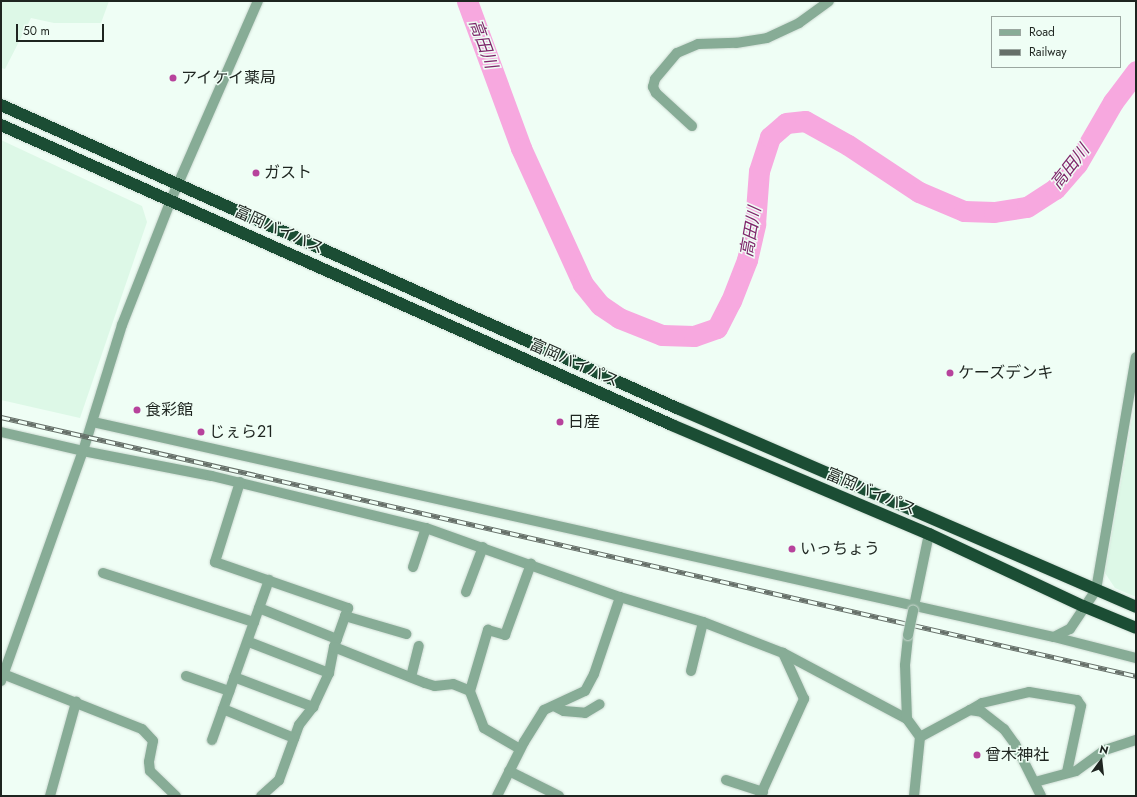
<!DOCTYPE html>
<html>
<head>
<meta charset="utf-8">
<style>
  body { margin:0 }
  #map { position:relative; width:1137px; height:797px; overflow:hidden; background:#effef5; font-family:Jost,"Noto Sans JP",sans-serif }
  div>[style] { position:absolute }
  .built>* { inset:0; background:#ddf8e7 }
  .river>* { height:21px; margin:-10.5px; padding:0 10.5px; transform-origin:10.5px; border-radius:10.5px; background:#f7a8df }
  .roads { filter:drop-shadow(0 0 1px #cedbd3) drop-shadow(0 0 1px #cedbd3) }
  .minor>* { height:10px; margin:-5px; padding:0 5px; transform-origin:5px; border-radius:5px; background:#87ac96 }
  .highway>* { height:12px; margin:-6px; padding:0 6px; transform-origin:6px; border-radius:6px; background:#1b4d34 }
  .rail>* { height:4.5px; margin-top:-2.25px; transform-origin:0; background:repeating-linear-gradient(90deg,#effef5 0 9px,#667069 0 18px); box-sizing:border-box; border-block:1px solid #667069 }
  .bridges { filter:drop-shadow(0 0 1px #cedbd3) drop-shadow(0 0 1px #cedbd3) }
  .minor-bridge>* { height:10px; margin:-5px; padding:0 5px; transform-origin:5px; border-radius:5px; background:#87ac96 }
  .dots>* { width:11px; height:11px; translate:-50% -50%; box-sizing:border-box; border:2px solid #effef5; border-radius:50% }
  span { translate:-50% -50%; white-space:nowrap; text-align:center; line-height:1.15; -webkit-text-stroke:3px #effef5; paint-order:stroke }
  .poi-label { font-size:16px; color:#1e2520 }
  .left { translate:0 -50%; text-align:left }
  .street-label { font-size:16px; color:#1e2520 }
  .water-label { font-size:17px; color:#7f266b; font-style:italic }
  .frame { position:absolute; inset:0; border:2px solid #1e2520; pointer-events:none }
  .legend { position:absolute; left:991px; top:16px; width:130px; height:52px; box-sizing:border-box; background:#effef5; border:1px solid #9ba7a0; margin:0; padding:5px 7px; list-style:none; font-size:12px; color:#1e2520 }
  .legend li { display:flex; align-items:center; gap:8px; height:20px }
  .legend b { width:20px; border:1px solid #9ba7a0 }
  .north { position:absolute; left:1081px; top:741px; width:40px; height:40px; -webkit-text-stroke:3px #effef5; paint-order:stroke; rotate:15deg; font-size:11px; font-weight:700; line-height:16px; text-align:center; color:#1e2520 }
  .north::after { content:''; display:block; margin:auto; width:14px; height:18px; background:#1e2520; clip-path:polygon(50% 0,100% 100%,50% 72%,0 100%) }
  .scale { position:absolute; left:16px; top:24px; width:88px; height:18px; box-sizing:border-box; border:2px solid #1e2520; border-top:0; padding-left:5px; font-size:12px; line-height:14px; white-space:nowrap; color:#1e2520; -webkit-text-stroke:3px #effef5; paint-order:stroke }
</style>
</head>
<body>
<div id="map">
  <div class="built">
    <div style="clip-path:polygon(1px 1px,109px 1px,101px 23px,54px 23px,31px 18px,5px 69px,1px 68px)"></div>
    <div style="clip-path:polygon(1px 140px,142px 206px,147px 222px,80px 418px,1px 400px)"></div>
    <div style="clip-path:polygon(1136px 397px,1136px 597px,1115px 588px,1105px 573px)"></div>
  </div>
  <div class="river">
    <div style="left:467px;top:1px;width:157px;rotate:69.8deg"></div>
    <div style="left:521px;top:148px;width:149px;rotate:65.5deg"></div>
    <div style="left:583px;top:284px;width:27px;rotate:51deg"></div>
    <div style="left:600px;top:305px;width:23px;rotate:34deg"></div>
    <div style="left:619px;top:318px;width:46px;rotate:21.6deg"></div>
    <div style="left:662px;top:335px;width:32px;rotate:2deg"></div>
    <div style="left:694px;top:336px;width:24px;rotate:-19deg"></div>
    <div style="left:717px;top:328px;width:30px;rotate:-63deg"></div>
    <div style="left:731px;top:301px;width:44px;rotate:-68.7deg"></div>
    <div style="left:747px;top:260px;width:37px;rotate:-77deg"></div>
    <div style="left:755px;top:224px;width:53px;rotate:-85.7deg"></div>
    <div style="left:759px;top:171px;width:36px;rotate:-72deg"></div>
    <div style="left:770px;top:137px;width:21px;rotate:-41deg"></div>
    <div style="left:786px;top:123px;width:19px;rotate:-6deg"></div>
    <div style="left:805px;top:121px;width:49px;rotate:29.2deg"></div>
    <div style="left:848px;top:145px;width:85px;rotate:33.5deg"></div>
    <div style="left:919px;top:192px;width:49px;rotate:22.9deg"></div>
    <div style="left:964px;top:211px;width:30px;rotate:2deg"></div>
    <div style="left:994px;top:212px;width:33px;rotate:-9deg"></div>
    <div style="left:1027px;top:207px;width:33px;rotate:-33deg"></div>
    <div style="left:1055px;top:189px;width:33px;rotate:-49deg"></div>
    <div style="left:1077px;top:164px;width:72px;rotate:-59.9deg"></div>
    <div style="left:1113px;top:102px;width:39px;rotate:-53deg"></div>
  </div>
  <div class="roads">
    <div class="minor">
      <div style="left:692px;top:126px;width:49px;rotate:-137.5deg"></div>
      <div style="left:656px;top:93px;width:7px;rotate:-117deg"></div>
      <div style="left:653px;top:87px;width:8px;rotate:-76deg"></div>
      <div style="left:655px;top:79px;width:34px;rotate:-50deg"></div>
      <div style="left:677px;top:53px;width:23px;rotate:-23deg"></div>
      <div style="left:698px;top:44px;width:38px;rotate:-2deg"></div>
      <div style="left:736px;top:43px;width:31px;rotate:-9deg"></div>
      <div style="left:767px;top:38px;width:35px;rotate:-25deg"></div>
      <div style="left:799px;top:23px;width:37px;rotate:-36deg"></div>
      <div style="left:93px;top:422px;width:985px;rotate:12.61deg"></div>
      <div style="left:1054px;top:637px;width:85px;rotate:14.4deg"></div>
      <div style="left:1px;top:432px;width:84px;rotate:13deg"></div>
      <div style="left:83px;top:451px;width:131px;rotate:11deg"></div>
      <div style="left:212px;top:476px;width:220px;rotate:13.7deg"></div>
      <div style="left:426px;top:528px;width:206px;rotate:19.6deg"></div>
      <div style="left:620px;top:597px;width:87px;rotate:16.8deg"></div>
      <div style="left:703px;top:622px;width:86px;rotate:21.2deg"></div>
      <div style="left:783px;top:653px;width:140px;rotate:28deg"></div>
      <div style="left:907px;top:719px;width:22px;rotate:54deg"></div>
      <div style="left:920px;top:737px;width:59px;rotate:95.8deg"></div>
      <div style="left:240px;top:482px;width:84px;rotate:107.4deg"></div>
      <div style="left:215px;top:562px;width:141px;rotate:19.1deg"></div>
      <div style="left:348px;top:608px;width:41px;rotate:109.7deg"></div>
      <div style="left:334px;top:647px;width:26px;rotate:101deg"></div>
      <div style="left:329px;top:673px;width:38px;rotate:115deg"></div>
      <div style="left:313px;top:707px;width:23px;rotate:128deg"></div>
      <div style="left:299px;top:725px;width:59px;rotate:110deg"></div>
      <div style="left:279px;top:780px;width:24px;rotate:138deg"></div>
      <div style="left:413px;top:567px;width:41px;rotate:-71.6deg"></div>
      <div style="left:103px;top:573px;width:159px;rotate:18deg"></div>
      <div style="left:466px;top:592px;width:48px;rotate:-69.3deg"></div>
      <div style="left:259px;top:608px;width:84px;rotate:21.7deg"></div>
      <div style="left:913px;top:611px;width:79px;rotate:-78.3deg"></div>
      <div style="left:345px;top:616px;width:64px;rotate:16.4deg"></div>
      <div style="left:1054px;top:637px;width:18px;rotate:-27deg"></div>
      <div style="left:1070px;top:629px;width:47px;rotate:-56.3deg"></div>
      <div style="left:1096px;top:590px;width:236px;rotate:-80.3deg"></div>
      <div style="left:249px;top:642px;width:86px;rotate:21.2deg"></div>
      <div style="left:334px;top:647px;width:98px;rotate:21.6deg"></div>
      <div style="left:425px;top:683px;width:10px;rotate:17deg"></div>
      <div style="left:435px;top:686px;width:18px;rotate:-6deg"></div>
      <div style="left:453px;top:684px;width:18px;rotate:22deg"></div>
      <div style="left:691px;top:671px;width:50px;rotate:-76.2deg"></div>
      <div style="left:3px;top:674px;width:149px;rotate:21.6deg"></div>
      <div style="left:142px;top:729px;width:16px;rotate:47deg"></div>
      <div style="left:153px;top:741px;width:21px;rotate:101deg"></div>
      <div style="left:149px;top:762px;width:9px;rotate:84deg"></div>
      <div style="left:150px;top:771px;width:36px;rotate:44deg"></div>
      <div style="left:186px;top:676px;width:46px;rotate:19.2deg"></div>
      <div style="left:234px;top:677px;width:85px;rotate:20.8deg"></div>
      <div style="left:411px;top:677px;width:32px;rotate:-76deg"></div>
      <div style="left:1px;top:681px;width:244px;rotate:-70.4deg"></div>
      <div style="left:83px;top:451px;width:132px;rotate:-72.8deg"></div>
      <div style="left:122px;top:325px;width:134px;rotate:-68.6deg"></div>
      <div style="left:171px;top:200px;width:217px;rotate:-66.4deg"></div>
      <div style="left:554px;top:706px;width:11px;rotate:27deg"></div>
      <div style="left:564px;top:711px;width:21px;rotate:5deg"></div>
      <div style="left:585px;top:713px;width:17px;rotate:-31deg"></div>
      <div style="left:223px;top:709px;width:77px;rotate:22.2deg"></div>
      <div style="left:970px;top:710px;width:14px;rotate:-30deg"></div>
      <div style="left:982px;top:703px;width:48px;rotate:-13.2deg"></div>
      <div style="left:1029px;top:692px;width:49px;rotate:9.5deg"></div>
      <div style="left:1077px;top:700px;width:7px;rotate:56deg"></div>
      <div style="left:1081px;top:706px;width:67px;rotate:102deg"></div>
      <div style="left:907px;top:719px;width:54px;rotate:-92.1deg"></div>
      <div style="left:905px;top:665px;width:30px;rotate:-84deg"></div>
      <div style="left:920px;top:737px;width:57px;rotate:-28.4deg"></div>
      <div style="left:970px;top:710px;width:12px;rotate:9deg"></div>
      <div style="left:982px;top:712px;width:28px;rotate:38deg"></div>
      <div style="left:1004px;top:729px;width:19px;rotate:54deg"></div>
      <div style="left:1015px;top:744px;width:58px;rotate:63.4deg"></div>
      <div style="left:212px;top:740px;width:170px;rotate:-70.4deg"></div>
      <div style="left:520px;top:749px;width:42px;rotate:-149.7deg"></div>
      <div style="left:484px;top:728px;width:40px;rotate:-111deg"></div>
      <div style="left:470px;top:691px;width:64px;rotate:-73.6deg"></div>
      <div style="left:488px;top:630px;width:18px;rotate:16deg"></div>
      <div style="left:505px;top:635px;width:76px;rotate:-69.9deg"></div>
      <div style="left:509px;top:771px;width:56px;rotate:26.6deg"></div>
      <div style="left:726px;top:780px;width:39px;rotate:18deg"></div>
      <div style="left:1035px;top:782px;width:42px;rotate:-15deg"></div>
      <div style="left:1076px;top:771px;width:36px;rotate:-36deg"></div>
      <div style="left:1105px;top:750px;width:33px;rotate:-18deg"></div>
      <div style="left:50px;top:796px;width:98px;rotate:-74.5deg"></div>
      <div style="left:497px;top:796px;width:60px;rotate:-63.4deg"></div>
      <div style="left:524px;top:742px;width:38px;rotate:-58deg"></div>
      <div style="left:544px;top:710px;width:45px;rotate:-24.9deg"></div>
      <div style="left:585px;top:691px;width:19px;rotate:-62deg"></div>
      <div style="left:594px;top:674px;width:81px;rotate:-71.3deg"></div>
      <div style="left:760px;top:796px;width:107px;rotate:-65.6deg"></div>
      <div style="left:804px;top:699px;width:51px;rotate:-114.5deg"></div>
    </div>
    <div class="highway">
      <div style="left:1px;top:105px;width:743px;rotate:24.15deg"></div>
      <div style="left:679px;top:409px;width:498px;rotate:23.4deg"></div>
      <div style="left:1px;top:125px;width:735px;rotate:24.09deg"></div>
      <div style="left:672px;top:425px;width:279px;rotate:23deg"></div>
      <div style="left:929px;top:534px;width:170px;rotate:25.1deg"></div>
      <div style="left:1083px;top:606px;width:57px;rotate:22.5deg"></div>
    </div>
  </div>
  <div class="rail">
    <div style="left:1px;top:417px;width:1164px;rotate:12.85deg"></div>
  </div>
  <div class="bridges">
    <div class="minor-bridge">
      <div style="left:908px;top:635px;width:25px;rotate:-78deg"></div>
    </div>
  </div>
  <div class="dots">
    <div style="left:173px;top:78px;background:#b7439c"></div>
    <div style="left:256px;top:173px;background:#b7439c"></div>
    <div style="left:950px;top:373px;background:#b7439c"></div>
    <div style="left:137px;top:410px;background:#b7439c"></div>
    <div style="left:560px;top:422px;background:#b7439c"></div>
    <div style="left:201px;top:432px;background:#b7439c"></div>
    <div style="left:792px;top:549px;background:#b7439c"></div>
    <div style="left:977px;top:755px;background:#b7439c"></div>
  </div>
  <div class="poi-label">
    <span class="left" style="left:181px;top:78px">アイケイ薬局</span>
    <span class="left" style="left:264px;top:173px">ガスト</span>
    <span class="left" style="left:958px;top:373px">ケーズデンキ</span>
    <span class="left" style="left:145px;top:410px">食彩館</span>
    <span class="left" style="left:568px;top:422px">日産</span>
    <span class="left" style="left:209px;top:432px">じぇら21</span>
    <span class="left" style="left:800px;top:549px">いっちょう</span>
    <span class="left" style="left:985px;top:755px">曾木神社</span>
  </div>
  <div class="street-label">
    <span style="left:279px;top:230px;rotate:24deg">富岡バイパス</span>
    <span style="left:574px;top:363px;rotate:24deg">富岡バイパス</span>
    <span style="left:871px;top:492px;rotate:23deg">富岡バイパス</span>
  </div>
  <div class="water-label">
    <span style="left:483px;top:44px;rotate:70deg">高田川</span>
    <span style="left:1070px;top:167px;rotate:-52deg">高田川</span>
    <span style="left:751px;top:232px;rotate:-80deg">高田川</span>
  </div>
  <div class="frame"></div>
  <ul class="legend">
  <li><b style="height:5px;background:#87ac96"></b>Road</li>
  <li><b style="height:5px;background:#667069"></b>Railway</li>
  </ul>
  <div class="north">N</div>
  <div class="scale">50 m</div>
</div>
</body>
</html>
